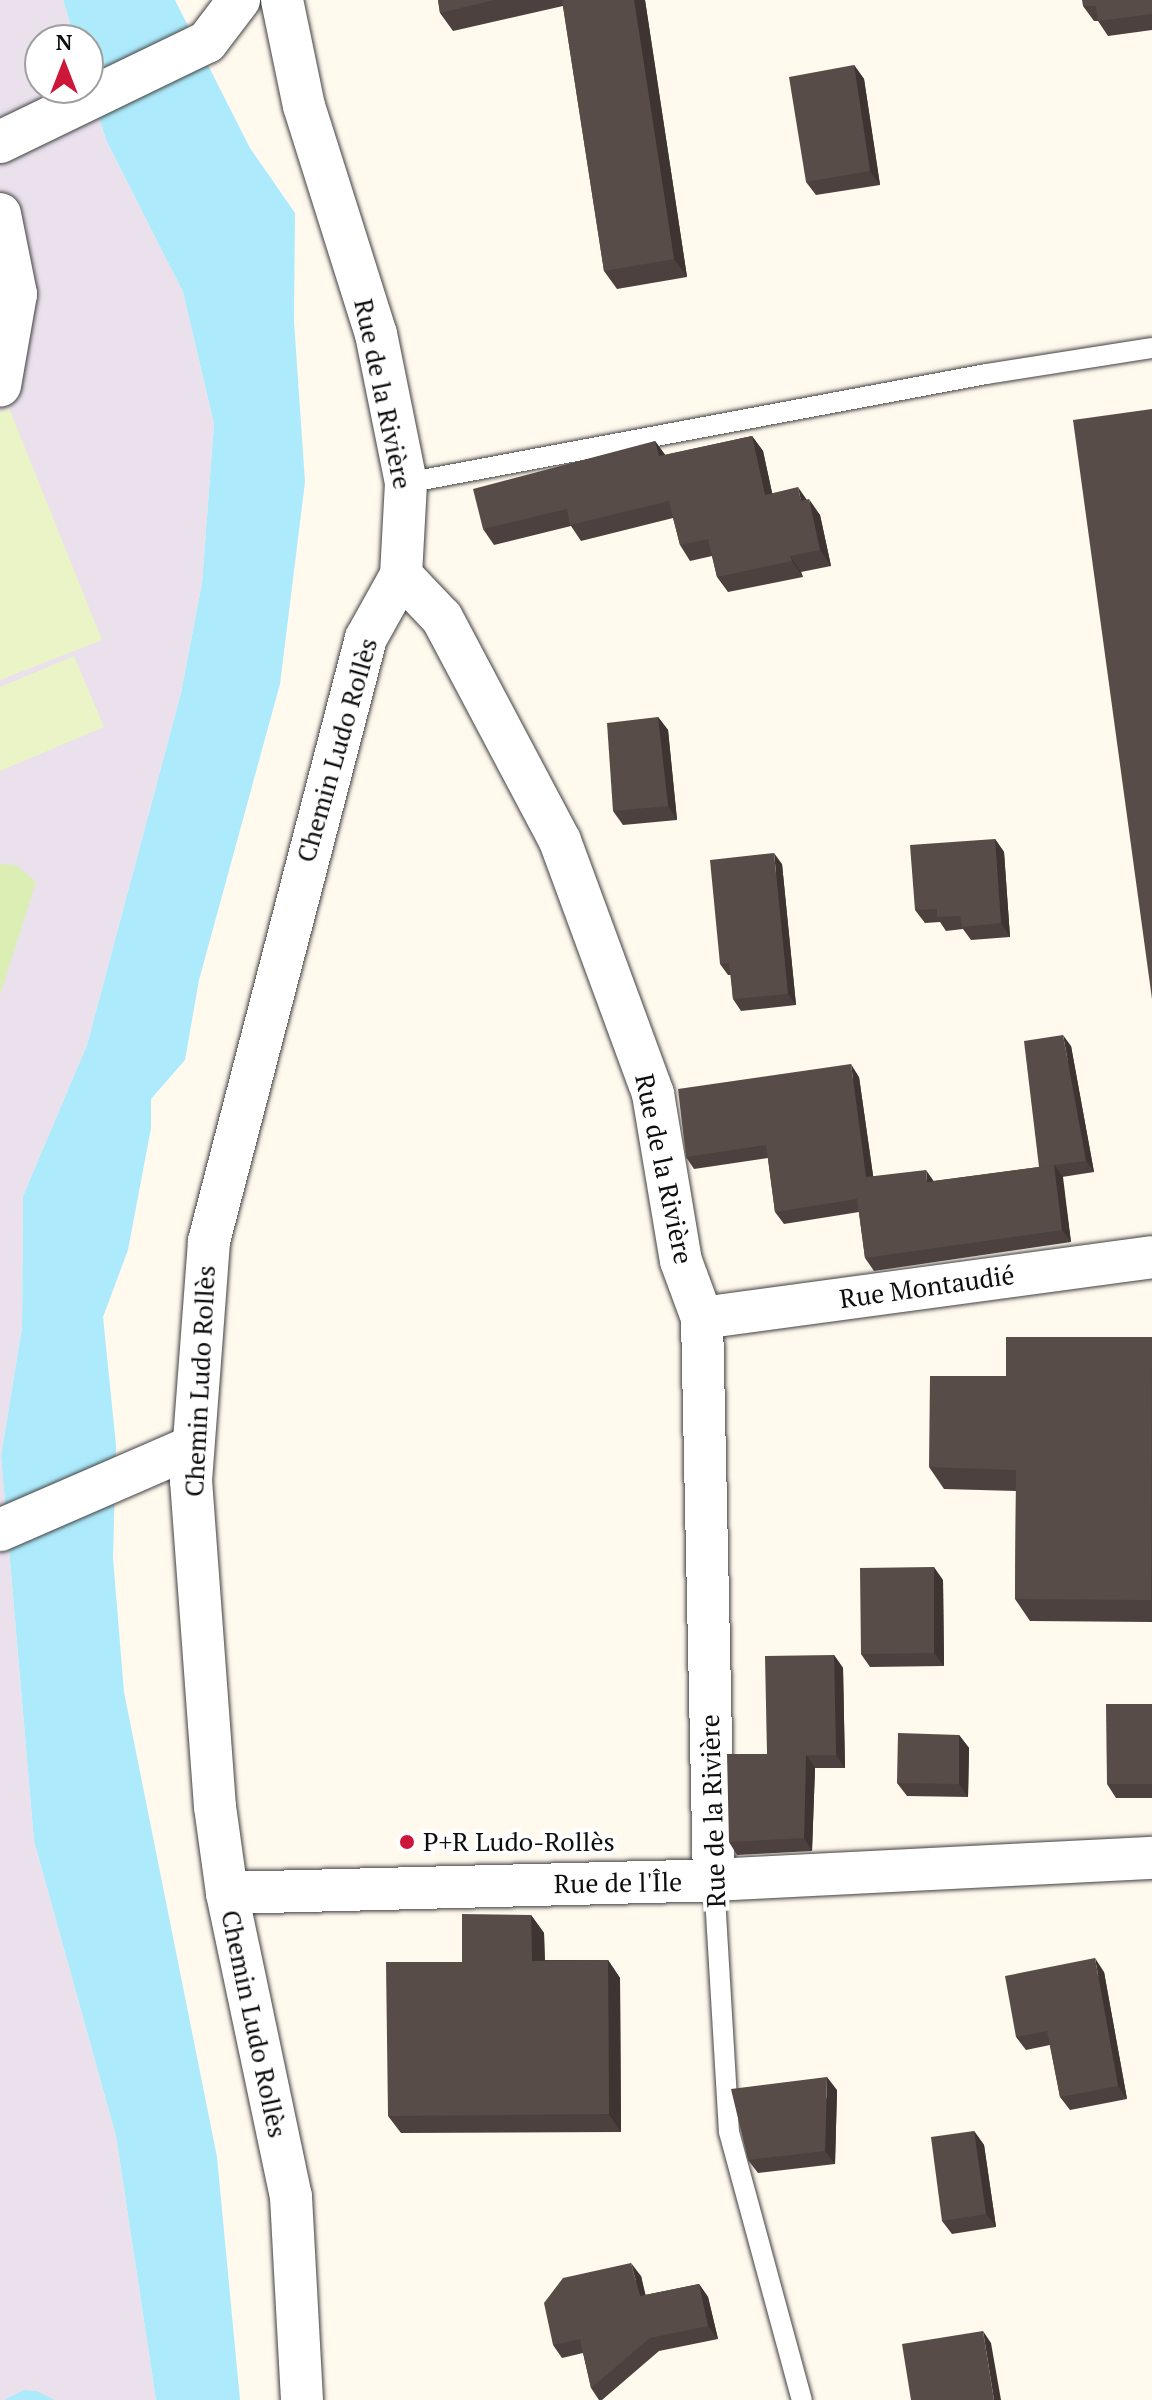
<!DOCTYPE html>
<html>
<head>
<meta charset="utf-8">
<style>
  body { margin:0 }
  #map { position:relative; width:1152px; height:2400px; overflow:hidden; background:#fff9ee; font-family:"PT Serif",serif }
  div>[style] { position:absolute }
  .industrial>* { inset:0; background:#eae1ed }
  .green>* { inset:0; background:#dbeeb3 }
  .pitch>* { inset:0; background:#ebf4c6 }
  .water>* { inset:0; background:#adebfc }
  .roads { filter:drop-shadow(0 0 2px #414141) drop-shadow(0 0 2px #414141) }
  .service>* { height:20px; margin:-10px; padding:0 10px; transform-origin:10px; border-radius:10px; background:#fff }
  .minor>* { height:42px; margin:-21px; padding:0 21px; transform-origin:21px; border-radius:21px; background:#fff }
  .wall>* { inset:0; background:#4c413f }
  .shaded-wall>* { inset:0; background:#3e3533 }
  .building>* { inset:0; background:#584c49 }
  .dots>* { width:22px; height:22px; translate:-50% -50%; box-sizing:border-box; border:4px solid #fff; border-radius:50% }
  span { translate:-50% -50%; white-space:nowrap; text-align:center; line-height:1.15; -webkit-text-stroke:8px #fff; paint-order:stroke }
  .street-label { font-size:26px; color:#0e0e0e }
  .poi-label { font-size:26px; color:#0e0e0e }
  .left { translate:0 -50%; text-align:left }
  .north { position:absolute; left:24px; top:24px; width:80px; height:80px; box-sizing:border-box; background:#fff; border:2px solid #9f9f9f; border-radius:50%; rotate:0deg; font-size:22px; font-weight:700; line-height:32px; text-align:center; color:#0e0e0e }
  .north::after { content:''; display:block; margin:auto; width:28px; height:36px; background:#cc173b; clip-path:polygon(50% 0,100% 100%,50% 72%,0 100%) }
</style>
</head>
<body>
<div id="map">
  <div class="industrial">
    <div style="clip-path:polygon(0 0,63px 0,75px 40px,40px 40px,40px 88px,88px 88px,88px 82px,106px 140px,183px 292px,214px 424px,202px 583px,181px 693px,87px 1045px,23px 1196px,22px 1327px,1px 1456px,34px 1841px,116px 2136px,156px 2400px,0 2400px)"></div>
  </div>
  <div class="green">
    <div style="clip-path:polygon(0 864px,16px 865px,36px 882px,0 995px)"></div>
  </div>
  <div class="pitch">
    <div style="clip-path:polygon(9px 408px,102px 640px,0 680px,0 412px)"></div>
    <div style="clip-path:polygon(74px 656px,104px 727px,0 771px,0 687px)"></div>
  </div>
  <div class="water">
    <div style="clip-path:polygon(63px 0,175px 0,250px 148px,295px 213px,294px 321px,305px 482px,280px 684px,199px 980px,185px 1060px,151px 1099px,151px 1128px,128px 1250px,103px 1317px,116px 1445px,113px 1558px,124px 1692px,217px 2157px,240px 2400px,156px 2400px,116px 2136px,34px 1841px,1px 1456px,22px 1327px,23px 1196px,87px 1045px,181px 693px,202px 583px,214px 424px,183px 292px,106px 140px,88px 82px,88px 40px,75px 40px)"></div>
    <div style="clip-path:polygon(24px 2390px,37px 2391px,55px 2400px,4px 2400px)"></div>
  </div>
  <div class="roads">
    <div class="service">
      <div style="left:406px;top:483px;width:590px;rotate:-10.64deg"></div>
      <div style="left:986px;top:374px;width:168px;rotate:-8.9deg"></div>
      <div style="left:714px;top:1880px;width:252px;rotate:86.6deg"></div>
      <div style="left:729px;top:2132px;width:278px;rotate:74.8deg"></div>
    </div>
    <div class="minor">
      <div style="left:282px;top:0;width:108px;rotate:78.3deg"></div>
      <div style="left:304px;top:106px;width:239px;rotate:72.5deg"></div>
      <div style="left:376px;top:334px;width:152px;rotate:78.6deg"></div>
      <div style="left:406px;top:483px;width:92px;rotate:93.1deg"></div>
      <div style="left:401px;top:575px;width:59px;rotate:46.4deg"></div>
      <div style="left:442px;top:618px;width:252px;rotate:62.1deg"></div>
      <div style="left:560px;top:841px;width:270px;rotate:69.8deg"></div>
      <div style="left:653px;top:1094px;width:169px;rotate:80.5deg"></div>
      <div style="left:681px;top:1261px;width:61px;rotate:69.8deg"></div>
      <div style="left:702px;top:1318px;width:562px;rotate:88.78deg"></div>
      <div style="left:0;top:142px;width:230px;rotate:-25.8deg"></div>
      <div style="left:207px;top:42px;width:53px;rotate:-52.7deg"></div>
      <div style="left:0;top:214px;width:82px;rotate:78.7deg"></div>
      <div style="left:16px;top:294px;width:93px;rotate:99.9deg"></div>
      <div style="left:702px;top:1318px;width:454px;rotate:-7.7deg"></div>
      <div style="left:0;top:1530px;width:210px;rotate:-23.5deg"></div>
      <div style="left:227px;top:1893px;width:487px;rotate:-1.5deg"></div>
      <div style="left:714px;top:1880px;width:439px;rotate:-2.9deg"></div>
      <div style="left:302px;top:2400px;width:203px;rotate:-93.1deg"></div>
      <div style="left:291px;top:2197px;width:311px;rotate:-101.9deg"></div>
      <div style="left:227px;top:1893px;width:87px;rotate:-97.9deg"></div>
      <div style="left:215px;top:1807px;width:327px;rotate:-94.2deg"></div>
      <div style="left:191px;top:1481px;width:241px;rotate:-85.7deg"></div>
      <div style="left:209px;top:1241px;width:623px;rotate:-75.41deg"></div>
      <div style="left:366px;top:638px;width:72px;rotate:-60.9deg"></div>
    </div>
  </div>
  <div class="wall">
    <div style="clip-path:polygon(438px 0,645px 0,687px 277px,617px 289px,604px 271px,563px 6px,453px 31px,440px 13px)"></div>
    <div style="clip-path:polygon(1152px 0,1152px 30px,1108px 36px,1098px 21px,1094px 21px,1083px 6px)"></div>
    <div style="clip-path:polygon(854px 65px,864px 79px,880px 185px,816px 195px,806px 182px)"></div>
    <div style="clip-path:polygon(752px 436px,763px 451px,772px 493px,807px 500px,820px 515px,831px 566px,801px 572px,803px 577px,728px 592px,717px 577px,712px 556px,690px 561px,680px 545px,673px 518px,581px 541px,571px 526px,494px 545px,483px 529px,655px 441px,665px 455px)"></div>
    <div style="clip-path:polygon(658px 717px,668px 730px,677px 820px,623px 825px,613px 811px)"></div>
    <div style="clip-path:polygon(995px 839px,1004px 852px,1010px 937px,971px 940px,963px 929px,946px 931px,940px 922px,925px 923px,915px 910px)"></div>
    <div style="clip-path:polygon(782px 864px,796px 1005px,741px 1011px,733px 999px,731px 975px,728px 975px,720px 964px)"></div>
    <div style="clip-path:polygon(1071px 1046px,1094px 1172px,1062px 1177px,1071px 1242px,874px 1271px,865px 1258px,859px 1212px,784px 1224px,775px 1212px,768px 1158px,694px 1169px,686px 1157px,859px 1077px,873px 1176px,933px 1181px,1039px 1167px)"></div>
    <div style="clip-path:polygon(1152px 1337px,1152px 1622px,1030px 1621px,1015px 1599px,1016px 1491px,944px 1489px,929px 1467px,1006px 1376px)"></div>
    <div style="clip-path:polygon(943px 1580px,944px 1666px,870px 1667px,861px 1654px)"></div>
    <div style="clip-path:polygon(834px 1655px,843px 1668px,845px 1768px,815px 1768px,812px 1851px,737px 1855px,729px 1842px,767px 1754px)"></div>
    <div style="clip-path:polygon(1152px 1704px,1152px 1798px,1116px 1798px,1107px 1784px)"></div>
    <div style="clip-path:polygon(959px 1735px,969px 1748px,968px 1797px,907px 1796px,897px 1783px)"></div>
    <div style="clip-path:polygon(531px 1915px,544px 1933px,545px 1960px,608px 1960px,620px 1978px,621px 2132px,401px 2133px,388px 2116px,462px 1962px)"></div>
    <div style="clip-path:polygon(1104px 1972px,1127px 2099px,1070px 2110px,1060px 2097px,1050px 2045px,1026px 2050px,1016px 2037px)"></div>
    <div style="clip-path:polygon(837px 2090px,835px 2164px,758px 2173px,748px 2160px)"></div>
    <div style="clip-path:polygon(974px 2131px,984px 2145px,996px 2227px,952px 2234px,942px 2221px)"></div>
    <div style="clip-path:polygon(641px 2276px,645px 2295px,699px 2284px,708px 2297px,718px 2339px,659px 2351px,602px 2400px,599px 2400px,591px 2388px,583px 2353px,562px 2358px,553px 2345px)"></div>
  </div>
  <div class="shaded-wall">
    <div style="clip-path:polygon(634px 0,645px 0,687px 277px,674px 259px)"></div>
    <div style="clip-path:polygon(854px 65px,864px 79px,880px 185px,870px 171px)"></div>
    <div style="clip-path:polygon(752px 436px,763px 451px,776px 511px,765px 495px)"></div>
    <div style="clip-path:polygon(655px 441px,666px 456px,659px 456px)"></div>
    <div style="clip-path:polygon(798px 487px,809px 503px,801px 501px)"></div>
    <div style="clip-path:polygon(809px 499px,820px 515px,831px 566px,820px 550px)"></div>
    <div style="clip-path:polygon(790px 556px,801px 572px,803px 577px,792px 561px)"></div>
    <div style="clip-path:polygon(658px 717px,668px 730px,677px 820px,668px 806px)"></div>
    <div style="clip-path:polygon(995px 839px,1004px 852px,1010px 937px,1001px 923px)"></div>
    <div style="clip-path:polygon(774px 853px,782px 864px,796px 1005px,788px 994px)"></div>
    <div style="clip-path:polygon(1063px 1035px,1071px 1046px,1094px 1172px,1086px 1161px)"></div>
    <div style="clip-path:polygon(851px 1064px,859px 1077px,875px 1189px,866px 1177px)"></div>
    <div style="clip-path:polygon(1054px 1165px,1063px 1177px,1071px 1242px,1062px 1230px)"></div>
    <div style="clip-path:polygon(926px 1170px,935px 1183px,927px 1182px)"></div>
    <div style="clip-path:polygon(934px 1567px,943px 1580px,944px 1666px,934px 1653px)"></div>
    <div style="clip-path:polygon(834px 1655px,843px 1668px,845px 1768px,836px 1755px)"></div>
    <div style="clip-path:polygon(959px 1735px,969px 1748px,968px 1797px,959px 1784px)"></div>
    <div style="clip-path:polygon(806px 1755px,815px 1768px,812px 1851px,804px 1838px)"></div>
    <div style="clip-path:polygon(531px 1915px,544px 1933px,545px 1979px,532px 1961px)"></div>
    <div style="clip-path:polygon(1095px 1958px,1104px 1972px,1127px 2099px,1118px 2086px)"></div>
    <div style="clip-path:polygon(608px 1960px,620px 1978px,621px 2132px,609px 2114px)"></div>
    <div style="clip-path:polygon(827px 2077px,837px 2090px,835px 2164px,825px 2151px)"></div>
    <div style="clip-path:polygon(974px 2131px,984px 2145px,996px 2227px,986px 2214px)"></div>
    <div style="clip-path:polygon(631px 2263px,641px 2276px,649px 2309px,640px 2296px)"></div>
    <div style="clip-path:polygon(699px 2284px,708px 2297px,718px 2339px,708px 2326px)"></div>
    <div style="clip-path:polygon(983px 2331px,991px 2343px,1001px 2400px,994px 2400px)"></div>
  </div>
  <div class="building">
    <div style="clip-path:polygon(438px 0,494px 0,440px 13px)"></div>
    <div style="clip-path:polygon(562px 0,634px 0,674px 259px,604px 271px)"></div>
    <div style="clip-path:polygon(1082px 0,1152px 0,1152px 14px,1098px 21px,1096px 6px,1083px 6px)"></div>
    <div style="clip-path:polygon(854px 65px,870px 171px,806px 182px,789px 77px)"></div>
    <div style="clip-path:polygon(1152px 409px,1152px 999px,1073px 420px)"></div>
    <div style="clip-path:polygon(752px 436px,765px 495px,798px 487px,801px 501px,809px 499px,820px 550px,790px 556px,792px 561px,717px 577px,708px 539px,680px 545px,669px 501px,570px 525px,567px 509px,483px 529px,473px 489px,655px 441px,659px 456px)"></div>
    <div style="clip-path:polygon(658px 717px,668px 806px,613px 811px,607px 723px)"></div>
    <div style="clip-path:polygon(995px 839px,1001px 923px,962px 927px,960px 916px,937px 917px,937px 909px,915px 910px,910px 845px)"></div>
    <div style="clip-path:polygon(774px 853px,788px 994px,733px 999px,729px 963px,720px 964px,710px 860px)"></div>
    <div style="clip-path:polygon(1063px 1035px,1086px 1161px,1039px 1167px,1024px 1041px)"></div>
    <div style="clip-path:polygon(851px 1064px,866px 1177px,926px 1170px,927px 1182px,1054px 1165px,1062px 1230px,865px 1258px,857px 1199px,775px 1212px,766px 1145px,686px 1157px,678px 1089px)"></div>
    <div style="clip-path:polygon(1006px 1337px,1152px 1337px,1151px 1600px,1015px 1599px,1016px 1470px,929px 1467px,930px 1376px,1006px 1376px)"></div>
    <div style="clip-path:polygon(934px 1567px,934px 1653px,861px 1654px,860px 1568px)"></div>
    <div style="clip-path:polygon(834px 1655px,836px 1755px,806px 1755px,804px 1838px,729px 1842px,727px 1754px,767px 1754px,765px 1656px)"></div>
    <div style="clip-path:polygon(1106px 1704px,1152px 1704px,1152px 1784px,1107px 1784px)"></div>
    <div style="clip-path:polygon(898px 1733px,959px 1735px,959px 1784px,897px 1783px)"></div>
    <div style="clip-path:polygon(462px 1914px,531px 1915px,532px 1961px,608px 1960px,609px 2114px,388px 2116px,386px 1962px,462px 1962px)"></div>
    <div style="clip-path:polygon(1095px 1958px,1118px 2086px,1060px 2097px,1047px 2031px,1016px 2037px,1005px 1976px)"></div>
    <div style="clip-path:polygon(827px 2077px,825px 2151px,748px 2160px,731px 2089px)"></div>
    <div style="clip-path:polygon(974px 2131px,986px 2214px,942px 2221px,931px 2137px)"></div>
    <div style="clip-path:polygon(631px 2263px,640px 2296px,699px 2284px,708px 2326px,650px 2338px,591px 2388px,580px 2339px,553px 2345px,544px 2303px,563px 2278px)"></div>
    <div style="clip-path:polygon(983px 2331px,994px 2400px,911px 2400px,902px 2344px)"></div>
  </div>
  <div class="dots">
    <div style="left:407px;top:1842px;background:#cc173b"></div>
  </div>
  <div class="street-label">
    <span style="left:383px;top:394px;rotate:78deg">Rue de la Rivière</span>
    <span style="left:337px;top:750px;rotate:-74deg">Chemin Ludo Rollès</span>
    <span style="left:664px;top:1169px;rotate:78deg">Rue de la Rivière</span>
    <span style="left:927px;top:1287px;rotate:-8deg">Rue Montaudié</span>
    <span style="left:200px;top:1381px;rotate:-87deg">Chemin Ludo Rollès</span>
    <span style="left:713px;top:1811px;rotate:-92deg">Rue de la Rivière</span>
    <span style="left:618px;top:1883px;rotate:-1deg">Rue de l'Île</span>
    <span style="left:254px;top:2024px;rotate:78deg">Chemin Ludo Rollès</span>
  </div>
  <div class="poi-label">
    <span class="left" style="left:423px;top:1842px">P+R Ludo-Rollès</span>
  </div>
  <div class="north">N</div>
</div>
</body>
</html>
